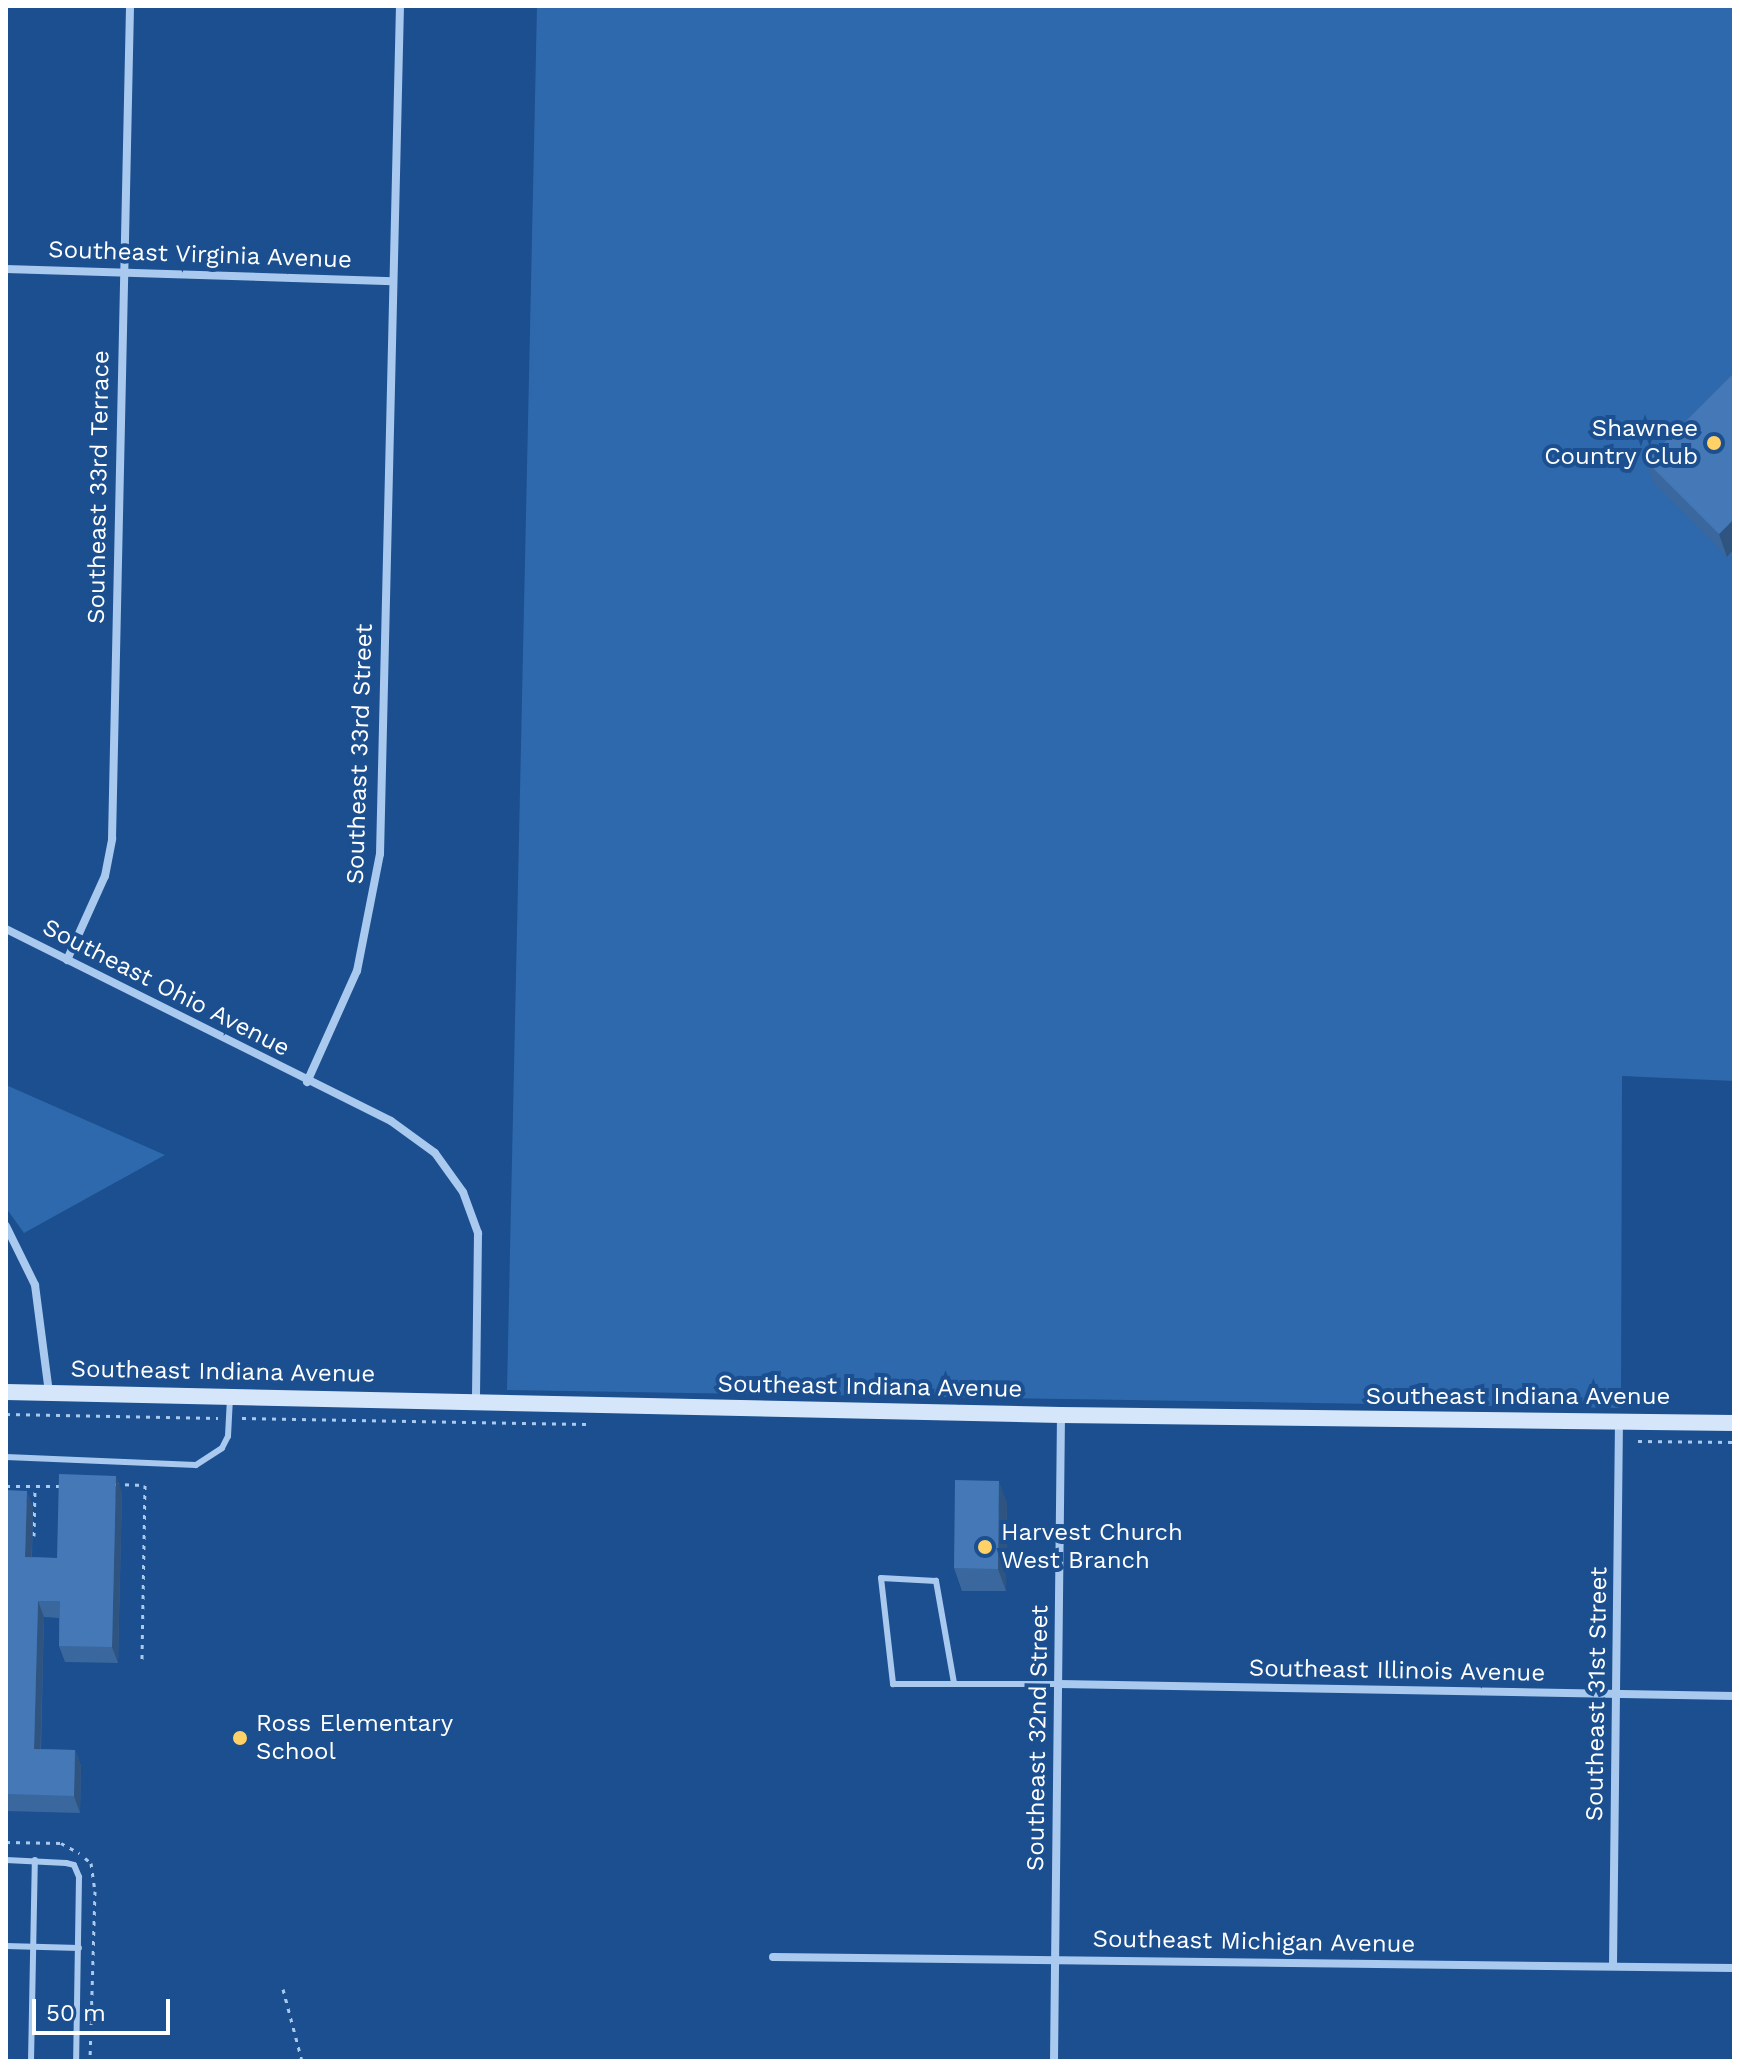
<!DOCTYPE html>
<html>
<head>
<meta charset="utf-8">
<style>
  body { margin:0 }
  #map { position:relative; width:1740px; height:2067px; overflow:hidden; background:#1b4f8f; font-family:"Work Sans",sans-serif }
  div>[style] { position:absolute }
  .green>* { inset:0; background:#2e69ad }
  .path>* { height:3px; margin-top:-1.5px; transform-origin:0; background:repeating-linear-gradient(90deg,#a9c9ee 0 4px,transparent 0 10px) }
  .lane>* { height:6px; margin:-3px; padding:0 3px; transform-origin:3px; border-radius:3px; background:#a9c9ee }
  .street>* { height:8px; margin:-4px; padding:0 4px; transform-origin:4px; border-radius:4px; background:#a9c9ee }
  .secondary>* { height:16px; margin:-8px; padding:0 8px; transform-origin:8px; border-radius:8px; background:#d6e6fa }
  .wall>* { inset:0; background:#3a679d }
  .shaded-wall>* { inset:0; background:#305480 }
  .building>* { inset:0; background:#4478b7 }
  .dots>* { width:22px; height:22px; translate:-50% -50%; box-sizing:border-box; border:4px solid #1b4f8f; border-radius:50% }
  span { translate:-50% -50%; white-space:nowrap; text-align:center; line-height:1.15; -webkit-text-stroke:8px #1b4f8f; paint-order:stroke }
  .street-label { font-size:24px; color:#fff }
  .poi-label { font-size:24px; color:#fff }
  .right { translate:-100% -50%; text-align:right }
  .left { translate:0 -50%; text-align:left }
  .frame { position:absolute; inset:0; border:8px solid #fff; pointer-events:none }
  .scale { position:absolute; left:32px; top:1999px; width:138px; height:36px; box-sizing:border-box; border:4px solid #fff; border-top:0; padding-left:10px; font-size:24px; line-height:28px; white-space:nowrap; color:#fff; -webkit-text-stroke:6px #1b4f8f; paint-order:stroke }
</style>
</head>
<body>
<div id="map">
  <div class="green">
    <div style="clip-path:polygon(537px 6px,1734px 6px,1734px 1081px,1622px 1076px,1621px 1408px,507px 1390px)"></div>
    <div style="clip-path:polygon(6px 1085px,165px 1155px,24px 1233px,6px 1208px)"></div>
  </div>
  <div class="path">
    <div style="left:6px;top:1414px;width:212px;rotate:1.1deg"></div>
    <div style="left:242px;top:1418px;width:344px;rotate:1deg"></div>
    <div style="left:1638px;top:1441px;width:96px;rotate:0.6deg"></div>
    <div style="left:115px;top:1484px;width:30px;rotate:2deg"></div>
    <div style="left:145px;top:1485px;width:178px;rotate:91deg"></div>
    <div style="left:6px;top:1486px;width:54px"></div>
    <div style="left:34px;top:1536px;width:48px;rotate:-88.8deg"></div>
    <div style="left:6px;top:1842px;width:55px;rotate:1deg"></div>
    <div style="left:61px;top:1843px;width:21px;rotate:29deg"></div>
    <div style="left:85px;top:1858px;width:8px;rotate:40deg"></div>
    <div style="left:91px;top:1863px;width:28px;rotate:82deg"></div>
    <div style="left:95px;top:1891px;width:170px;rotate:91.7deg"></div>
    <div style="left:283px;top:1989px;width:74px;rotate:75.2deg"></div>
  </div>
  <div class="lane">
    <div style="left:6px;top:1457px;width:190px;rotate:2.4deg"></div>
    <div style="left:196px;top:1465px;width:31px;rotate:-33deg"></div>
    <div style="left:222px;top:1448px;width:13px;rotate:-63deg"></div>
    <div style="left:228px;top:1436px;width:37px;rotate:-87deg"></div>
    <div style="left:954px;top:1683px;width:104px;rotate:-100deg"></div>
    <div style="left:936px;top:1581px;width:55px;rotate:-176.9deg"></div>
    <div style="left:881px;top:1578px;width:107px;rotate:83.5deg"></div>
    <div style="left:893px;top:1684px;width:166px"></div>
    <div style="left:6px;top:1860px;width:60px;rotate:2.9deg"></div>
    <div style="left:66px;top:1863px;width:8px;rotate:14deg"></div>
    <div style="left:74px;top:1865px;width:13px;rotate:67deg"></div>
    <div style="left:79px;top:1877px;width:184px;rotate:90.9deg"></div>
    <div style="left:6px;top:1946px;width:73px;rotate:1.6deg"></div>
    <div style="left:31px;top:2061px;width:201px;rotate:-88.9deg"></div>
  </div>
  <div class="street">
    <div style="left:6px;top:269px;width:387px;rotate:1.8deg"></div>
    <div style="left:6px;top:929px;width:430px;rotate:26.5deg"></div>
    <div style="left:391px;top:1121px;width:54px;rotate:36deg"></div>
    <div style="left:435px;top:1153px;width:48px;rotate:54.3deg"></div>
    <div style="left:463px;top:1192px;width:44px;rotate:69.9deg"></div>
    <div style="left:478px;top:1233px;width:169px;rotate:90.7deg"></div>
    <div style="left:67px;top:960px;width:92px;rotate:-65.7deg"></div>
    <div style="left:105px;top:876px;width:38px;rotate:-79deg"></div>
    <div style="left:112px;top:839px;width:833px;rotate:-88.76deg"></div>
    <div style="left:307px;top:1082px;width:122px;rotate:-65.8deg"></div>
    <div style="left:357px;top:971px;width:119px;rotate:-78.9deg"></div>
    <div style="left:380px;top:854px;width:848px;rotate:-88.65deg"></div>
    <div style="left:6px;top:1226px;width:66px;rotate:63.8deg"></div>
    <div style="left:35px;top:1285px;width:109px;rotate:82.6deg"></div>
    <div style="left:1059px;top:1684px;width:675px;rotate:1.02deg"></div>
    <div style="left:773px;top:1957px;width:961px;rotate:0.66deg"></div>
    <div style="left:1613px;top:1966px;width:544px;rotate:-89.37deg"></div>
    <div style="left:1054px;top:2061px;width:645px;rotate:-89.38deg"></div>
  </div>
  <div class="secondary">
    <div style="left:6px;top:1392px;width:1055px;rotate:1.25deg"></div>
    <div style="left:1061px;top:1415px;width:673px;rotate:0.68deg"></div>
  </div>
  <div class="wall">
    <div style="clip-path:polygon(1734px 373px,1727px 557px,1654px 483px,1646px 461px)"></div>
    <div style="clip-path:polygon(6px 1490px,33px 1507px,32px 1557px,57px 1558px,122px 1492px,118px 1663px,65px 1662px,59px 1646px,59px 1618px,44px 1617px,41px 1749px,75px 1750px,81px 1766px,80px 1813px,6px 1811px)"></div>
    <div style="clip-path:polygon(1007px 1503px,1006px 1591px,962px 1591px,954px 1568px)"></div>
  </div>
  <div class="shaded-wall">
    <div style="clip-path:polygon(1734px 519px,1734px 549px,1727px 557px,1719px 534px)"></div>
    <div style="clip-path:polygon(116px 1476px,122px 1492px,118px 1663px,112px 1647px)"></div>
    <div style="clip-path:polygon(999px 1481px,1007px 1503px,1006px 1591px,998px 1569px)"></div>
    <div style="clip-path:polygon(27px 1491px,33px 1507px,31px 1574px,25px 1557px)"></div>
    <div style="clip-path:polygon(38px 1601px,44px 1617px,40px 1765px,34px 1749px)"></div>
    <div style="clip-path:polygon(75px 1750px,81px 1766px,80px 1813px,74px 1796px)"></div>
  </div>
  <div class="building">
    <div style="clip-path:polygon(1734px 373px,1734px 519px,1719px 534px,1646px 461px)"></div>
    <div style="clip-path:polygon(59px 1474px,116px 1476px,112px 1647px,59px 1646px,60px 1601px,38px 1601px,34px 1749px,75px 1750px,74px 1796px,6px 1794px,6px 1490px,27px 1491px,25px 1557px,57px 1558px)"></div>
    <div style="clip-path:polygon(955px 1480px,999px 1481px,998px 1569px,954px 1568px)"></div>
  </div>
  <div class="dots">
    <div style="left:1714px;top:443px;background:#ffd166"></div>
    <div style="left:985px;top:1547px;background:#ffd166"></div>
    <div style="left:240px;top:1738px;background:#ffd166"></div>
  </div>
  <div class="street-label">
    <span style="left:200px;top:255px;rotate:2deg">Southeast Virginia Avenue</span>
    <span style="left:99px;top:487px;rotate:-89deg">Southeast 33rd Terrace</span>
    <span style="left:360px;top:754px;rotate:-88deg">Southeast 33rd Street</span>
    <span style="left:166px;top:988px;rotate:27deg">Southeast Ohio Avenue</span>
    <span style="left:223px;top:1372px;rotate:1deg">Southeast Indiana Avenue</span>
    <span style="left:870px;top:1387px;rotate:1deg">Southeast Indiana Avenue</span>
    <span style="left:1518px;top:1397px">Southeast Indiana Avenue</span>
    <span style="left:1397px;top:1671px;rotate:1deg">Southeast Illinois Avenue</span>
    <span style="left:1597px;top:1694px;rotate:-89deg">Southeast 31st Street</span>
    <span style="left:1038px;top:1738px;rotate:-89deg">Southeast 32nd Street</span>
    <span style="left:1254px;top:1942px;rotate:1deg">Southeast Michigan Avenue</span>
  </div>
  <div class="poi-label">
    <span class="right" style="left:1698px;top:443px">Shawnee<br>Country Club</span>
    <span class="left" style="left:1001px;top:1547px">Harvest Church<br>West Branch</span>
    <span class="left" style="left:256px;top:1738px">Ross Elementary<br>School</span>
  </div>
  <div class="frame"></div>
  <div class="scale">50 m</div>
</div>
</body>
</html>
